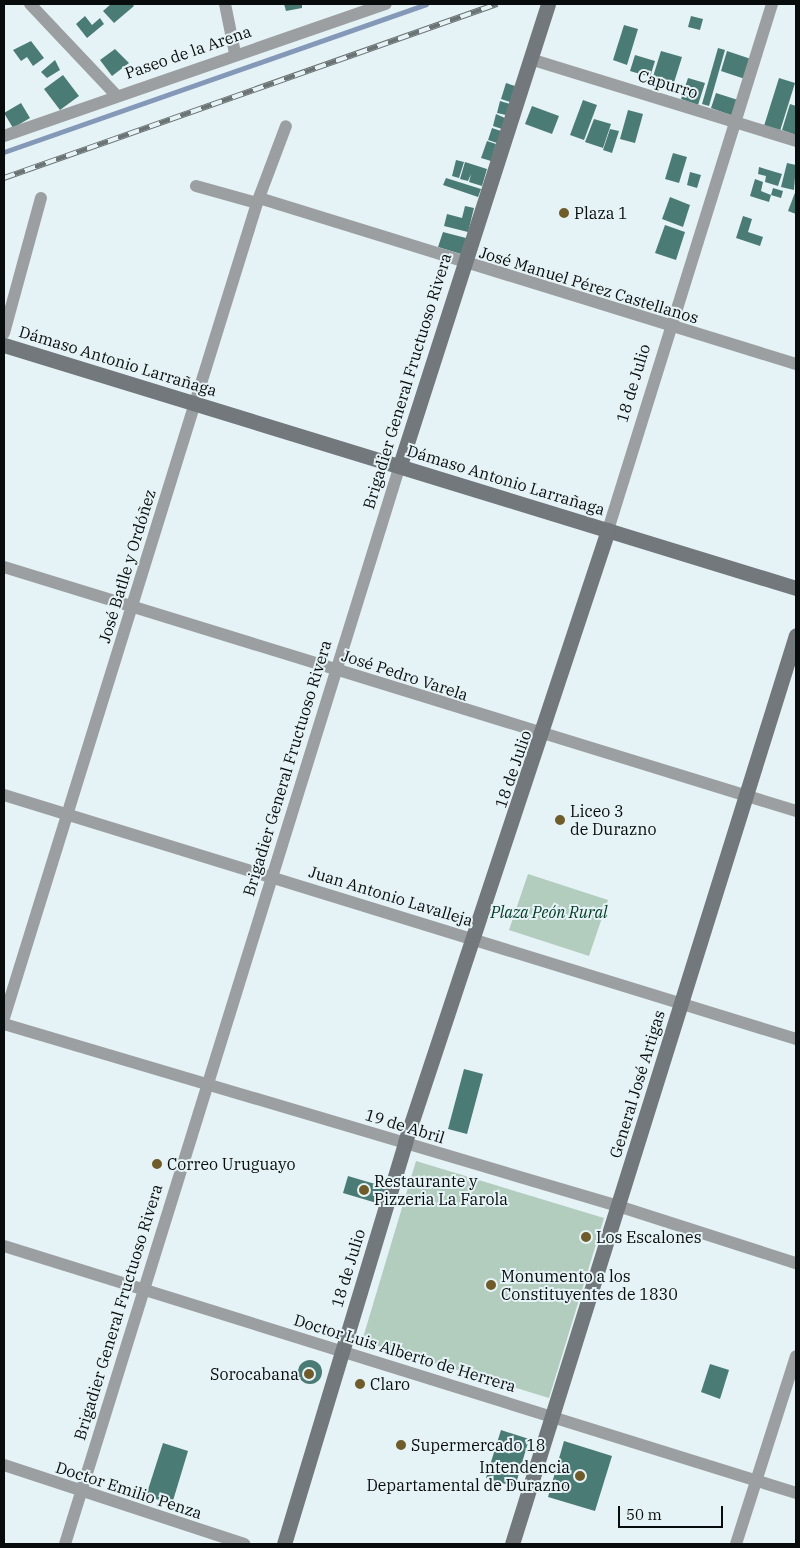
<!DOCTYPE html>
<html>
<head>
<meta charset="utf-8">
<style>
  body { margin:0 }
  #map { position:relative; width:800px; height:1548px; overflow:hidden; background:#e6f3f6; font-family:"IBM Plex Serif",serif }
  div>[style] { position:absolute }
  .green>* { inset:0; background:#b2ccbe }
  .stream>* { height:4.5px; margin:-2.25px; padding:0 2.25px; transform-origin:2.25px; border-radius:2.25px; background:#8498b8 }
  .building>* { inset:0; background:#4b7b75 }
  .round { border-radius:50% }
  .street>* { height:12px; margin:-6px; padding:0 6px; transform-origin:6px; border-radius:6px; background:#9b9fa2 }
  .secondary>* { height:15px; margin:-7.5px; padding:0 7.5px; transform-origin:7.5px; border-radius:7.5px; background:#72787c }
  .rail>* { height:5.5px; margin-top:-2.75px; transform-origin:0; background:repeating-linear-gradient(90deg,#e6f3f6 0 11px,#6b7375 0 22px); box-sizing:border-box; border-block:1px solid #6b7375 }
  .dots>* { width:14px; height:14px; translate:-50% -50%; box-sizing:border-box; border:2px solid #e6f3f6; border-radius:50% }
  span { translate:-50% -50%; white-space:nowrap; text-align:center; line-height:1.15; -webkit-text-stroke:4px #e6f3f6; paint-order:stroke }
  .street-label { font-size:16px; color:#080c0d }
  .poi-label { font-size:16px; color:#080c0d }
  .left { translate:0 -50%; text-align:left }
  .right { translate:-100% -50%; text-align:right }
  .park-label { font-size:16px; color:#023a25; font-style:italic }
  .frame { position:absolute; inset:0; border:5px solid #080c0d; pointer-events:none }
  .scale { position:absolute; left:618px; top:1506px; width:105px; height:22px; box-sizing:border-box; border:2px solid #080c0d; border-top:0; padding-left:6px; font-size:15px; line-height:18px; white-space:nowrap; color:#080c0d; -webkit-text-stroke:4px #e6f3f6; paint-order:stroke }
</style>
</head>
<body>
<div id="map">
  <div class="green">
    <div style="clip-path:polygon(528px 874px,608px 900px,589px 956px,509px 930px)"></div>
    <div style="clip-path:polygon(416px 1161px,604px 1218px,549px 1398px,362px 1341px)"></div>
  </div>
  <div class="stream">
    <div style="left:4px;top:152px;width:447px;rotate:-19.3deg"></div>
  </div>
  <div class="building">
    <div style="clip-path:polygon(111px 4px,132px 4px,134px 6px,114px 23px,103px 11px)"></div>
    <div style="clip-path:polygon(284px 4px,302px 4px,302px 8px,286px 11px)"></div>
    <div style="clip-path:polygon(85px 16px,92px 25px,100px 18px,104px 24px,87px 38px,76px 24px)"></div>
    <div style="clip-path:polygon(691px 16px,703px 19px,700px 30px,688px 27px)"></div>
    <div style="clip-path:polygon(624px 25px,638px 29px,627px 65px,613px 60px)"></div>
    <div style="clip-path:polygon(31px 41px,44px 58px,33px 66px,27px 57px,21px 61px,13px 50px)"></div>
    <div style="clip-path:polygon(718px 48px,725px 50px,709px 106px,702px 104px)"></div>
    <div style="clip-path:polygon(115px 49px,129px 63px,112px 76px,100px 60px)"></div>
    <div style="clip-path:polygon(661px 51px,682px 57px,672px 89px,651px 83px)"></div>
    <div style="clip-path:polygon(727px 51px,751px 59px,745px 79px,721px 71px)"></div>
    <div style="clip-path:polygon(635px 55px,655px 61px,650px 77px,630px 71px)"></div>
    <div style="clip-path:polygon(55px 60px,60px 70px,47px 78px,41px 72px)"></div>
    <div style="clip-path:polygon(63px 75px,79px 96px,60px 110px,44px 89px)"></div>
    <div style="clip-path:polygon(688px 78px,705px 83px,698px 105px,681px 99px)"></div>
    <div style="clip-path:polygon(779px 78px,795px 83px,780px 131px,764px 126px)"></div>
    <div style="clip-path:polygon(506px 83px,515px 86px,510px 102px,501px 99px)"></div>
    <div style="clip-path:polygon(716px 93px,738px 100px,733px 116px,711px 108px)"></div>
    <div style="clip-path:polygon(583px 100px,597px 105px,584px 140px,570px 135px)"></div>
    <div style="clip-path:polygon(500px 101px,510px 104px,506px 115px,497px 113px)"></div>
    <div style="clip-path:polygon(21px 103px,30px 118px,13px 128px,4px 113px)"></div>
    <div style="clip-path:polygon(790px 104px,796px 106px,796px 135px,782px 130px)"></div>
    <div style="clip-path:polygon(532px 106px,559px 116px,552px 134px,525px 124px)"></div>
    <div style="clip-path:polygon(628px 110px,643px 114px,635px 143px,620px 139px)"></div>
    <div style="clip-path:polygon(496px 114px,505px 118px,502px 129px,493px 126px)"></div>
    <div style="clip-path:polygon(594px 119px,611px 124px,603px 148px,585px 142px)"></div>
    <div style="clip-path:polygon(492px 128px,501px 131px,497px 143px,488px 140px)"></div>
    <div style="clip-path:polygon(610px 129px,619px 131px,612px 153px,603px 150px)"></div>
    <div style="clip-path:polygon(487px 141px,496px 144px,491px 161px,481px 158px)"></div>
    <div style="clip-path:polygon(673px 153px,687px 157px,679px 183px,665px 179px)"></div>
    <div style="clip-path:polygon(456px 160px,464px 162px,459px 178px,452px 176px)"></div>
    <div style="clip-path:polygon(465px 162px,487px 169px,482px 186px,469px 182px,471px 174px,468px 181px,460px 179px)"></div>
    <div style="clip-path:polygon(787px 163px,796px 165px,794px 190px,781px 187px)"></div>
    <div style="clip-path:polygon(759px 167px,782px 174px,778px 186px,765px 182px,766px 176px,758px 174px)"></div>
    <div style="clip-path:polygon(690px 172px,701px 175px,697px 188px,687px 185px)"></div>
    <div style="clip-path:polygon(446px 178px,481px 189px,478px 197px,443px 185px)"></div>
    <div style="clip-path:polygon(755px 179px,763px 182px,761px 191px,771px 195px,769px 202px,750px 196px)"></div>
    <div style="clip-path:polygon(773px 188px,783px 191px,781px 198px,771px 195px)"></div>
    <div style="clip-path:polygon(796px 190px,796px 214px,788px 211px)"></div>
    <div style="clip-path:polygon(670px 197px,690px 205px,683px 227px,662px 219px)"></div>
    <div style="clip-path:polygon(465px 206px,474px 208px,468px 232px,444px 226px,447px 214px,462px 218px)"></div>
    <div style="clip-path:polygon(743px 216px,752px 219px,748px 232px,763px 237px,760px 246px,736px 238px)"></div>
    <div style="clip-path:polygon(665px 225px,685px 232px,676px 260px,655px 253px)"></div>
    <div style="clip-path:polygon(443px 232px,466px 238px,461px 254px,438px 247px)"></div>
    <div style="clip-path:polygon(464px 1069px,483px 1074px,467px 1134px,448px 1129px)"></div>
    <div style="clip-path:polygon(348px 1176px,385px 1187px,380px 1204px,343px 1193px)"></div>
    <div class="round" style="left:298px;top:1360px;width:24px;height:24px"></div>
    <div style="clip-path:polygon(710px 1364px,729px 1370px,720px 1399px,701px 1392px)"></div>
    <div style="clip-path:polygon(501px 1430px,529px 1439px,515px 1487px,486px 1478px)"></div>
    <div style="clip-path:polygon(564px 1441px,612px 1456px,595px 1511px,548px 1497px)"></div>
    <div style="clip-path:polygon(163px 1443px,188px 1451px,172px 1504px,146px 1496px)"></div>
  </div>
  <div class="street">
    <div style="left:30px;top:4px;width:124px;rotate:46.6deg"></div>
    <div style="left:225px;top:4px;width:50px;rotate:78.5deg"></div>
    <div style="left:530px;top:59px;width:278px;rotate:17.1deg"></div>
    <div style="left:4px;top:136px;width:404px;rotate:-19.1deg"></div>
    <div style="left:196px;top:186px;width:63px;rotate:15.6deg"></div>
    <div style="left:259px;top:198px;width:562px;rotate:17.18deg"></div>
    <div style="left:4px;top:333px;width:140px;rotate:-74.7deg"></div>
    <div style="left:608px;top:530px;width:551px;rotate:-72.68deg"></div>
    <div style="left:4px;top:567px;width:829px;rotate:17.12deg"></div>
    <div style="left:4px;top:795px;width:829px;rotate:17.12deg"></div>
    <div style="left:4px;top:1018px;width:853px;rotate:-72.75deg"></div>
    <div style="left:257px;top:203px;width:82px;rotate:-69.4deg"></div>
    <div style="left:4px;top:1024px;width:640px;rotate:16.51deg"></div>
    <div style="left:618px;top:1206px;width:187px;rotate:17.8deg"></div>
    <div style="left:4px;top:1246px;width:830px;rotate:17.32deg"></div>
    <div style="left:4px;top:1465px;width:253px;rotate:18.2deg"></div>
    <div style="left:65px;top:1544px;width:1130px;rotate:-72.75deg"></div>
    <div style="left:736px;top:1544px;width:197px;rotate:-72.3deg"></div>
  </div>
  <div class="secondary">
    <div style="left:4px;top:345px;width:828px;rotate:17.06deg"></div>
    <div style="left:400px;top:465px;width:484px;rotate:-72.2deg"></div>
    <div style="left:284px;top:1544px;width:420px;rotate:-73.2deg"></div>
    <div style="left:405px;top:1142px;width:645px;rotate:-71.65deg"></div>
    <div style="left:512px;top:1544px;width:952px;rotate:-72.65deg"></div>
  </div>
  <div class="rail">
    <div style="left:4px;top:178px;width:523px;rotate:-19.44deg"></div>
  </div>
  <div class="dots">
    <div style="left:564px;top:213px;background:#6f5c2a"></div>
    <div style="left:560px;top:820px;background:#6f5c2a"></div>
    <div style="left:157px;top:1164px;background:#6f5c2a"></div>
    <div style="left:364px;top:1190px;background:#6f5c2a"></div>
    <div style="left:586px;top:1237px;background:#6f5c2a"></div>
    <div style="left:491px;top:1285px;background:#6f5c2a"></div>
    <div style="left:309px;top:1374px;background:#6f5c2a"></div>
    <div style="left:360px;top:1384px;background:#6f5c2a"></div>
    <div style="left:401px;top:1445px;background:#6f5c2a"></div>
    <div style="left:580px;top:1476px;background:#6f5c2a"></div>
  </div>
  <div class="street-label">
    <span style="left:188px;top:52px;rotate:-19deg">Paseo de la Arena</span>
    <span style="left:668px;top:84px;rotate:17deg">Capurro</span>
    <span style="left:589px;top:285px;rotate:17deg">José Manuel Pérez Castellanos</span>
    <span style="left:118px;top:361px;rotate:17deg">Dámaso Antonio Larrañaga</span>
    <span style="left:407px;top:381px;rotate:-73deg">Brigadier General Fructuoso Rivera</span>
    <span style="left:633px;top:383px;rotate:-73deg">18 de Julio</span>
    <span style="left:506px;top:480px;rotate:17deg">Dámaso Antonio Larrañaga</span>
    <span style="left:127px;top:566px;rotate:-73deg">José Batlle y Ordóñez</span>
    <span style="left:405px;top:675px;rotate:18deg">José Pedro Varela</span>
    <span style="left:287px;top:768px;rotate:-73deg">Brigadier General Fructuoso Rivera</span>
    <span style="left:513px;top:769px;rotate:-71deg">18 de Julio</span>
    <span style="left:391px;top:896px;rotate:17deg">Juan Antonio Lavalleja</span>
    <span style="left:637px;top:1084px;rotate:-73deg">General José Artigas</span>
    <span style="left:405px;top:1126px;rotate:17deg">19 de Abril</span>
    <span style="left:348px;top:1268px;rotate:-73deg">18 de Julio</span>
    <span style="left:118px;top:1312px;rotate:-73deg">Brigadier General Fructuoso Rivera</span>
    <span style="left:405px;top:1353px;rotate:17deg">Doctor Luis Alberto de Herrera</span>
    <span style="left:129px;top:1490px;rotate:18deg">Doctor Emilio Penza</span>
  </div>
  <div class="poi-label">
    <span class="left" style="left:574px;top:213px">Plaza 1</span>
    <span class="left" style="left:570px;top:820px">Liceo 3<br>de Durazno</span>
    <span class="left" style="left:167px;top:1164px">Correo Uruguayo</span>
    <span class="left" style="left:374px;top:1190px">Restaurante y<br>Pizzeria La Farola</span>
    <span class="left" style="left:596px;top:1237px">Los Escalones</span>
    <span class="left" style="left:501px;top:1285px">Monumento a los<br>Constituyentes de 1830</span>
    <span class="right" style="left:299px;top:1374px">Sorocabana</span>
    <span class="left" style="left:370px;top:1384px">Claro</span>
    <span class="left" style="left:411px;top:1445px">Supermercado 18</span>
    <span class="right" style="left:570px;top:1476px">Intendencia<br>Departamental de Durazno</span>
  </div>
  <div class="park-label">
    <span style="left:549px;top:912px">Plaza Peón Rural</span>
  </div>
  <div class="frame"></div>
  <div class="scale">50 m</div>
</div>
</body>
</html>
